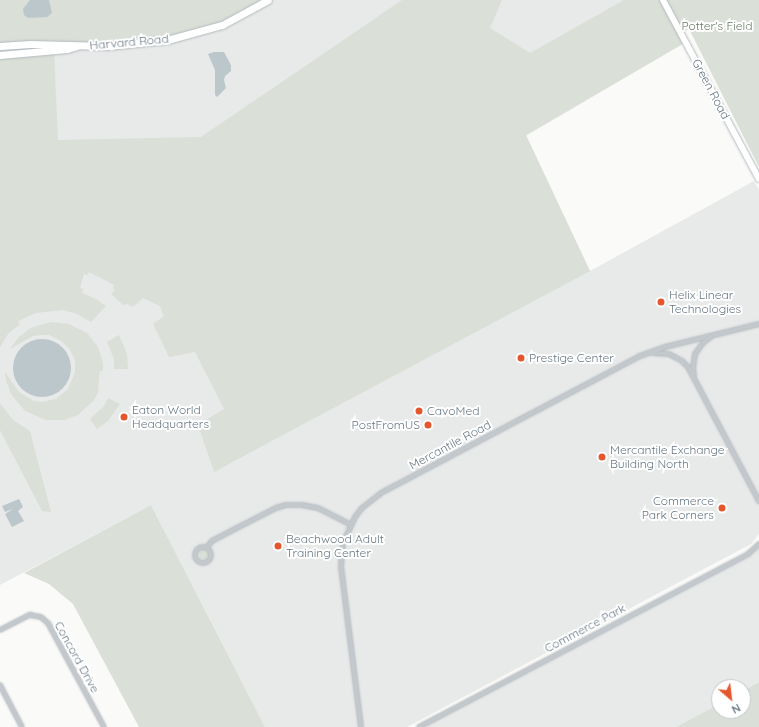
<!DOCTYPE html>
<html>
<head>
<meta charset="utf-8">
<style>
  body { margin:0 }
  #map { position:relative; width:759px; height:727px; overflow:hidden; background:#fafaf8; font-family:Quicksand,sans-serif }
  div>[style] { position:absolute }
  .built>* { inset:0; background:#e8e9e9 }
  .green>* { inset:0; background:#dadfd7 }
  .round { border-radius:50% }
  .water>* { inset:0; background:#bbc7cb }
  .stream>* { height:1px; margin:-0.5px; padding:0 0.5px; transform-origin:0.5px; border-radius:0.5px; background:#bbc7cb }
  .roads { filter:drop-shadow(0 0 1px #b3babf) drop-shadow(0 0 1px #b3babf) }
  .minor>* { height:4px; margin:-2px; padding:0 2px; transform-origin:2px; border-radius:2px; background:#c3c8cc }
  .minor>.ring { margin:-2px; padding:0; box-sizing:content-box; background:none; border:4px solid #c3c8cc; border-radius:50% }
  .secondary>* { height:6px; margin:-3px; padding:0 3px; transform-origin:3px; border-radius:3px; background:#fff }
  .primary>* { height:7px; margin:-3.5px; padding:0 3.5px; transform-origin:3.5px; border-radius:3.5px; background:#fff }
  .dots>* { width:11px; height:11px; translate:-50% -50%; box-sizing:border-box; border:2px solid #fff; border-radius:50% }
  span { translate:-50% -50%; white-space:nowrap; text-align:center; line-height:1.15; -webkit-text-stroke:4px #fff; paint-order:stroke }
  .park-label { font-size:12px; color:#687a64 }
  .street-label { font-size:12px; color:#657683 }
  .poi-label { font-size:12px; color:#657683 }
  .left { translate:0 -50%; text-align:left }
  .right { translate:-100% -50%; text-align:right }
  .north { position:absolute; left:711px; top:679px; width:40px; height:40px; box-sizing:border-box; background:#fff; border:1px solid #c1c8cd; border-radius:50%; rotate:152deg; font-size:11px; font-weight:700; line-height:16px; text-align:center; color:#657683 }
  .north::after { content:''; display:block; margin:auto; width:14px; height:18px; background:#e4572e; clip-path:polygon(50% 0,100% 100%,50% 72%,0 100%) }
</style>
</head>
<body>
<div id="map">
  <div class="built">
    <div style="clip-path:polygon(129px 0,664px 0,686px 42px,526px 136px,590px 271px,754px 181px,759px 190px,759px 534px,751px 544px,407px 727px,265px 727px,151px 505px,0 585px,0 55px,67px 49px)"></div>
    <div style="clip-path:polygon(759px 544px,759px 682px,743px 691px,743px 687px,719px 687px,719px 704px,676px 727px,419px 727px,748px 554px)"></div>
  </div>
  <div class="green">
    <div style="clip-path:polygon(0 0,268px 0,222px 25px,141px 44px,0 46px)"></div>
    <div style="clip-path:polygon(402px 0,502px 0,490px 28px,530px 53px,624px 0,759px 0,759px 167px,689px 29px,682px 33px,686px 42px,526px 135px,590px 271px,214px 472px,198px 425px,224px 409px,195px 352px,169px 357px,153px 324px,164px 316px,160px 306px,143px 298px,133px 307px,127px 304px,123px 305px,111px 294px,115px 290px,113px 288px,114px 285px,89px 272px,88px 275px,84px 274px,80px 288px,83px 289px,82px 293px,96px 299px,106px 306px,91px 322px,77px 314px,63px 310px,36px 313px,18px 321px,20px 324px,8px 334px,0 347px,0 55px,54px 50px,58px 140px,201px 137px)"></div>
    <div style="clip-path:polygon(51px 322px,69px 324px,87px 333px,98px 347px,103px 363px,103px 371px,100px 371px,98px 390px,99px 391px,94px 400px,78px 415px,64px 420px,46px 420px,25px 411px,11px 394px,6px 380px,5px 372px,19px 392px,34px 401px,42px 402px,56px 399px,68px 389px,75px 372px,75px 360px,69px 348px,61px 341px,49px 335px,42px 335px,33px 336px,10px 349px,18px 338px,30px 328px)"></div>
    <div style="clip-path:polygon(119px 335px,127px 354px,128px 369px,114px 369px,114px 359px,107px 342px)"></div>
    <div style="clip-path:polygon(108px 398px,120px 404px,108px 421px,97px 429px,90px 419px,104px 406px)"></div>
    <div style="clip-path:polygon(0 403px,13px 420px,30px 431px,51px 512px,42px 511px,0 430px)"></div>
    <div style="clip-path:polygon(151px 505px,265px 727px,139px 727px,73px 604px,49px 584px,24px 573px)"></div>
    <div class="round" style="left:198.5px;top:549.5px;width:9px;height:9px"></div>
    <div style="clip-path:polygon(759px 682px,759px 727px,676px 727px,719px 704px,719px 711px,743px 711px,743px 691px)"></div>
  </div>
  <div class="water">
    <div style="clip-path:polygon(30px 0,49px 0,52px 13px,47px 17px,28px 18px,24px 15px,23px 9px)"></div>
    <div style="clip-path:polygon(214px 52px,224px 52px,231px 65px,231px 71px,225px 76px,224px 80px,226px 88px,217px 97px,215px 95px,215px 70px,208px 54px)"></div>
    <div class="round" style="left:13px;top:339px;width:58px;height:58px"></div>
    <div style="clip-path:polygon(19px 499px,23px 507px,18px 511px,24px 521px,12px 527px,5px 514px,13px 509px,5px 512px,2px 506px)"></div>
  </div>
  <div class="stream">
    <div style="left:759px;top:28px;width:1px;rotate:90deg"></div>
  </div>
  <div class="roads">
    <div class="minor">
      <div style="left:653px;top:353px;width:16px;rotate:4deg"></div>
      <div style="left:669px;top:354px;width:15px;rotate:28deg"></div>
      <div style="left:682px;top:361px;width:8px;rotate:45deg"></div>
      <div style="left:688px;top:367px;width:152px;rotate:62.1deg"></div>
      <div style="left:694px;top:376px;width:8px;rotate:-97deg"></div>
      <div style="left:693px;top:368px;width:14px;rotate:-82deg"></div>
      <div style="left:695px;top:354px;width:14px;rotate:-54deg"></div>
      <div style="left:703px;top:343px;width:11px;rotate:-38deg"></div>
      <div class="ring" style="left:195px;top:547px;width:12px;height:12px"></div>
      <div style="left:207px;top:547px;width:8px;rotate:-50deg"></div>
      <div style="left:212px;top:541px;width:21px;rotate:-28deg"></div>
      <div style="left:231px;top:531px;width:51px;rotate:-27.1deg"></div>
      <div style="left:276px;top:508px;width:10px;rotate:-17deg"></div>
      <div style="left:286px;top:505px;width:16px"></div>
      <div style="left:302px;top:505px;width:16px;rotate:11deg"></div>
      <div style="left:318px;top:508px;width:37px;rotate:27deg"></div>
      <div style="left:0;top:630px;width:34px;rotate:-27deg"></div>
      <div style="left:30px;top:615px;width:11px;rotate:10deg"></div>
      <div style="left:41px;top:617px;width:9px;rotate:41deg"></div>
      <div style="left:48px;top:623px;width:118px;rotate:61.7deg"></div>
      <div style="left:0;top:685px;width:47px;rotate:62.4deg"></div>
      <div style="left:361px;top:727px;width:162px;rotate:-97.1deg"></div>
      <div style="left:341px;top:566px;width:23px;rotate:-85deg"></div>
      <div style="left:343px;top:543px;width:29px;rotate:-65deg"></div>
      <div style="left:355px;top:517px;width:11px;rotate:-52deg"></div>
      <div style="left:362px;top:508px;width:24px;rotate:-38deg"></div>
      <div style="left:381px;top:493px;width:293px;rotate:-27.9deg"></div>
      <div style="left:640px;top:356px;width:27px;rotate:-20deg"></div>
      <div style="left:665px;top:347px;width:97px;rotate:-13.7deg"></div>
      <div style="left:419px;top:727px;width:372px;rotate:-27.7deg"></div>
      <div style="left:748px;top:554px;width:15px;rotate:-42deg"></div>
    </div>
    <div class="secondary">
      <div style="left:663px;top:0;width:203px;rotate:61.8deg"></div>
    </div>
    <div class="primary">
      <div style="left:0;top:46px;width:30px;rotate:-4deg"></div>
      <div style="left:30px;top:44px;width:77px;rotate:1.5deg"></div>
      <div style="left:107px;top:46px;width:60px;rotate:-5.7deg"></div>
      <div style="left:167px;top:40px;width:57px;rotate:-15.3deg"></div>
      <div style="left:222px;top:25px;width:52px;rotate:-28.5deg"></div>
      <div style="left:0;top:55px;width:67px;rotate:-5.1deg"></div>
      <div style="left:67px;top:49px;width:10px;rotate:-17deg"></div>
    </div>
  </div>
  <div class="dots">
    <div style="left:661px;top:302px;background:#e4572e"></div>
    <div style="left:521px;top:358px;background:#e4572e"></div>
    <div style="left:419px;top:411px;background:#e4572e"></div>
    <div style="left:124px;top:417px;background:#e4572e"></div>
    <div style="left:428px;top:425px;background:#e4572e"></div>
    <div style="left:602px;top:457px;background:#e4572e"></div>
    <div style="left:722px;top:508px;background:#e4572e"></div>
    <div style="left:278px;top:546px;background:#e4572e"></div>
  </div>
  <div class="park-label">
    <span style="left:717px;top:26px">Potter's Field</span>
  </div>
  <div class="street-label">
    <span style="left:129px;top:42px;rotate:-5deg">Harvard Road</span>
    <span style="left:711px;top:89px;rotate:62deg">Green Road</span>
    <span style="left:450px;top:445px;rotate:-28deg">Mercantile Road</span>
    <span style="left:585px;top:628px;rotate:-28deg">Commerce Park</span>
    <span style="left:77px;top:657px;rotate:61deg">Concord Drive</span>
  </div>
  <div class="poi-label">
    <span class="left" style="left:669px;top:302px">Helix Linear<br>Technologies</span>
    <span class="left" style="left:529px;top:358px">Prestige Center</span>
    <span class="left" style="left:132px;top:417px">Eaton World<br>Headquarters</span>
    <span class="left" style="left:427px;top:411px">CavoMed</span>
    <span class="right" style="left:420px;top:425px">PostFromUS</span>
    <span class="left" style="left:610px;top:457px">Mercantile Exchange<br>Building North</span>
    <span class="right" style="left:714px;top:508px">Commerce<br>Park Corners</span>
    <span class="left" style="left:286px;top:546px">Beachwood Adult<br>Training Center</span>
  </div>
  <div class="north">N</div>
</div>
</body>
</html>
